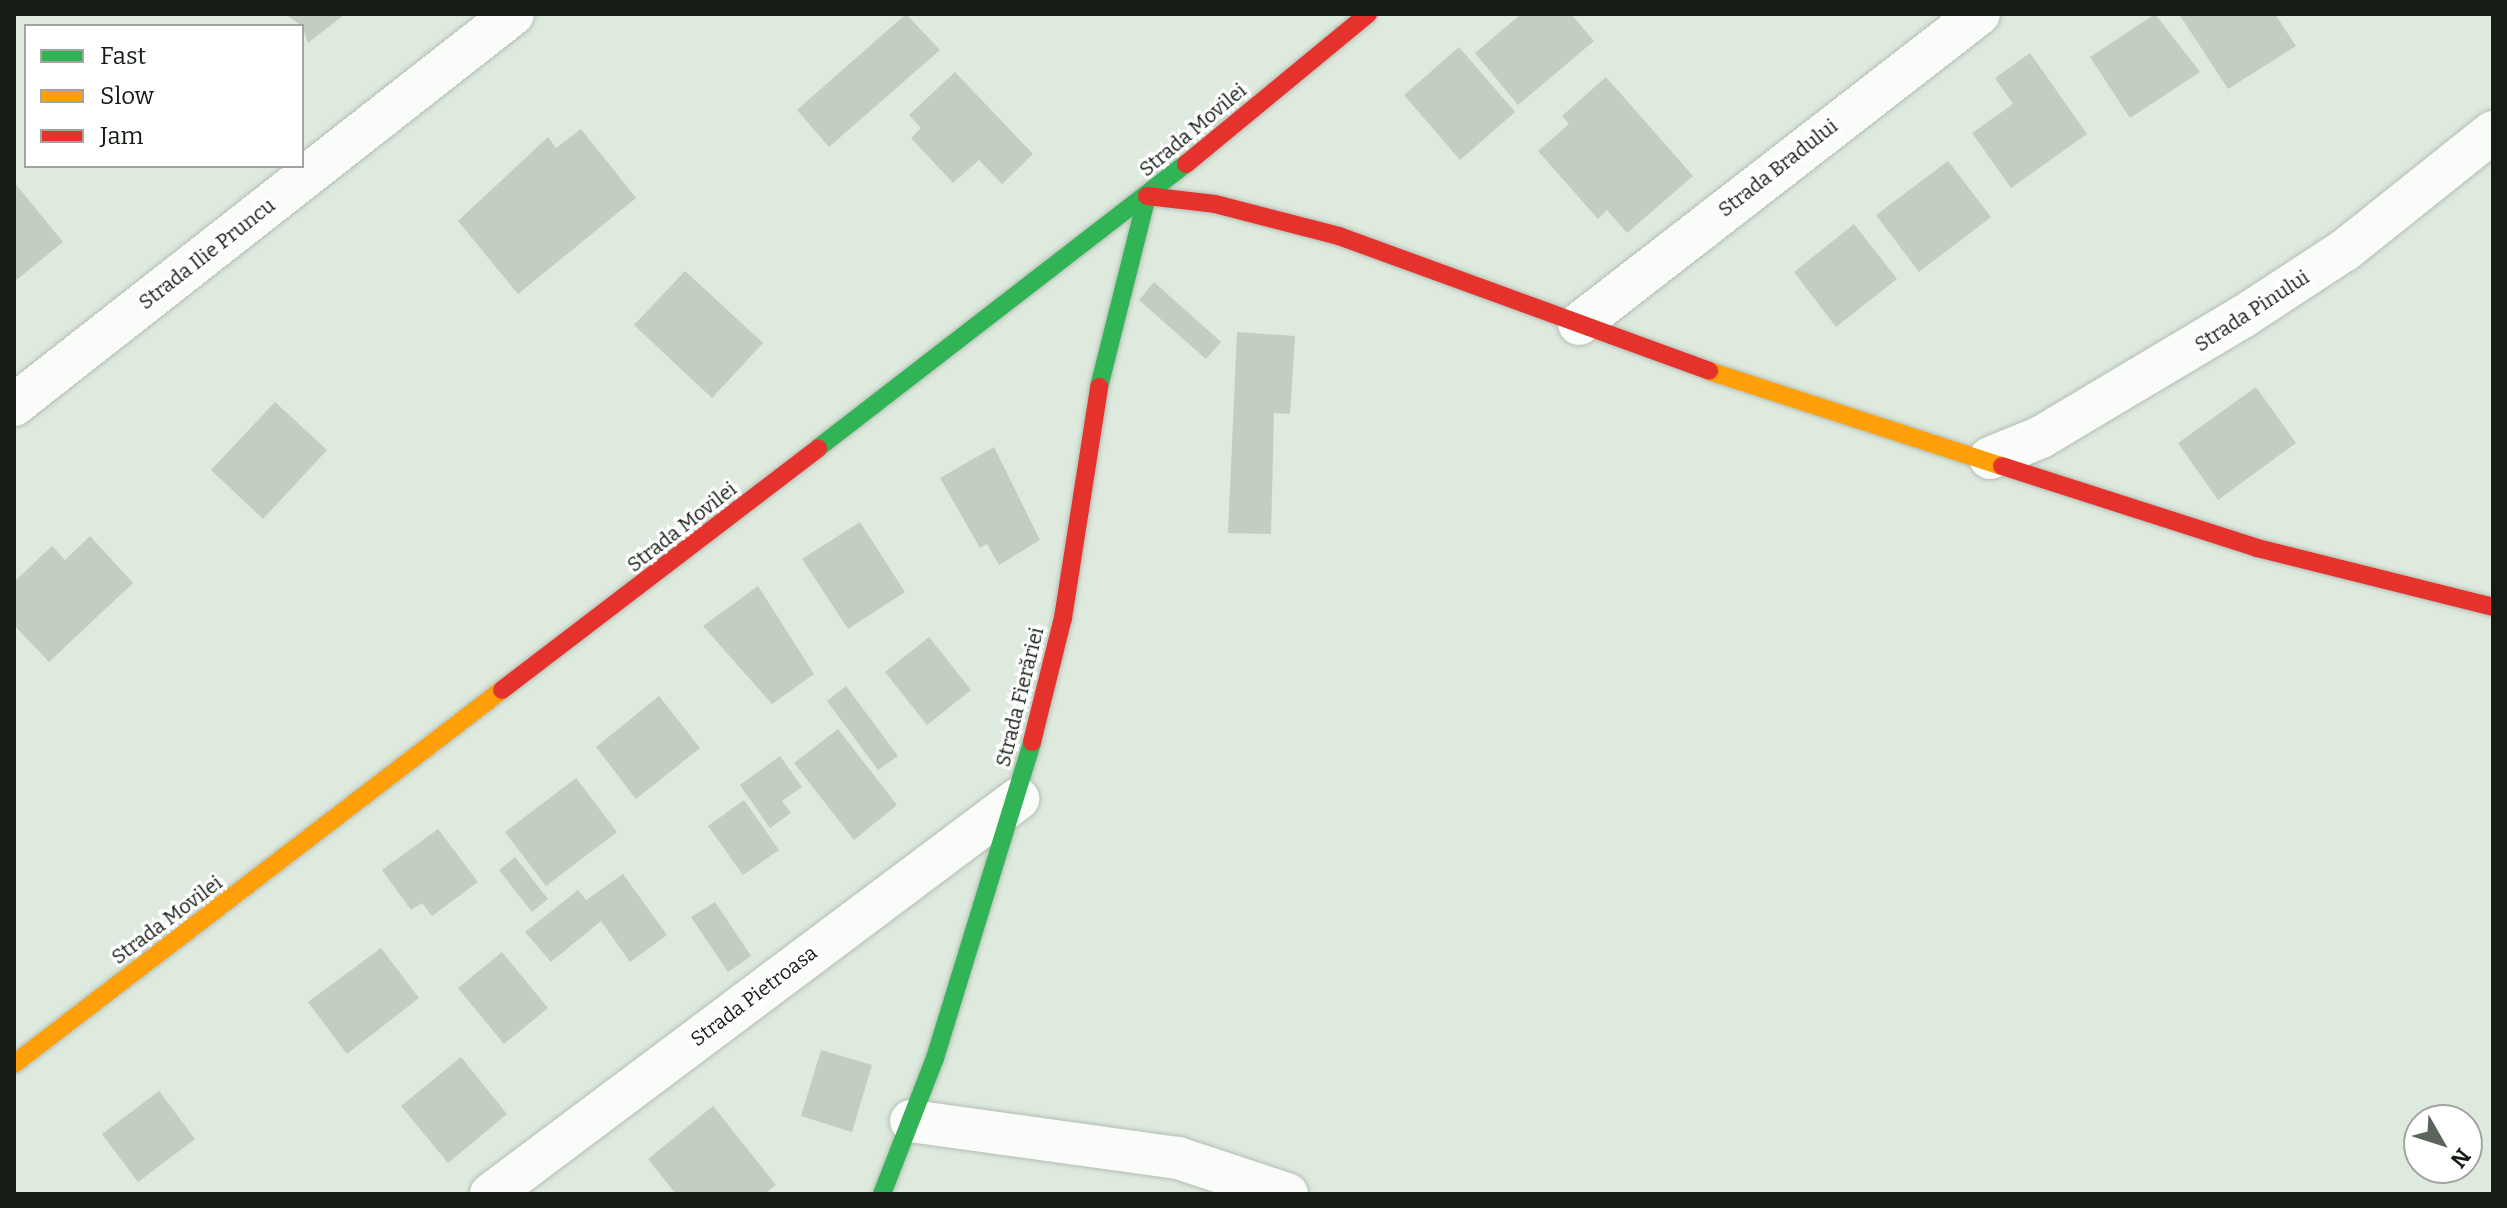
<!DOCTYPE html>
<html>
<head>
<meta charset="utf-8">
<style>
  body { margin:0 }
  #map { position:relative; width:2507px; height:1208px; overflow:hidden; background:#deeade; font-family:Bitter,serif }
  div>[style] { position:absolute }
  .building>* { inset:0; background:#c3cdc2 }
  .roads { filter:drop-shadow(0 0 2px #b4bdb4) drop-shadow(0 0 2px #b4bdb4) }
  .street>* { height:42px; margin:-21px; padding:0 21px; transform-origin:21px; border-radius:21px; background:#fafcfa }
  .fast>* { height:18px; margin:-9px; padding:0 9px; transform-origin:9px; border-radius:9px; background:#30b455 }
  .slow>* { height:18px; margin:-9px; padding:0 9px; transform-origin:9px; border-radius:9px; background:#ff9f0a }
  .jam>* { height:18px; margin:-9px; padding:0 9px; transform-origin:9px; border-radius:9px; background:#e5322d }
  span { translate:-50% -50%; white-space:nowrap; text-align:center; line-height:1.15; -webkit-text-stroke:6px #fff; paint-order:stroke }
  .street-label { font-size:20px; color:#141c13 }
  .frame { position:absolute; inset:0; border:16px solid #141c13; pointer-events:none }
  .legend { position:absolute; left:24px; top:24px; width:280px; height:144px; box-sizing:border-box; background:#fff; border:2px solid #a1a4a1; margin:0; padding:10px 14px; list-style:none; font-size:24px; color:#141c13 }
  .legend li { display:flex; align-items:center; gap:16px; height:40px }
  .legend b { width:40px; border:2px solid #a1a4a1 }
  .north { position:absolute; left:2403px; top:1104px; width:80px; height:80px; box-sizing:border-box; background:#fff; border:2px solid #a1a4a1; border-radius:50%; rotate:129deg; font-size:22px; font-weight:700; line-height:32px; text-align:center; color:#141c13 }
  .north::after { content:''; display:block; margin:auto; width:28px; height:36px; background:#5b645a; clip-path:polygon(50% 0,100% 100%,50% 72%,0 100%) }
</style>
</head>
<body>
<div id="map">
  <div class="building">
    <div style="clip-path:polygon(285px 14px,345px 14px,308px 43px,302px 26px)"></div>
    <div style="clip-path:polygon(906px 14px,940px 50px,829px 147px,797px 110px)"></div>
    <div style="clip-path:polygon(1521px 14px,1571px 14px,1594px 41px,1518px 105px,1475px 53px)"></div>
    <div style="clip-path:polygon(2155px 14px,2200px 72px,2130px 118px,2090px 57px)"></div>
    <div style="clip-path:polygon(2179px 14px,2275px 14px,2296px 46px,2228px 89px)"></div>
    <div style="clip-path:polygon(1459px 47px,1515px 112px,1460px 160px,1404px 95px)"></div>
    <div style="clip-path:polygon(2030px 53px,2087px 134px,2011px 188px,1972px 133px,2013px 104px,1995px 78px)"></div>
    <div style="clip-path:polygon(955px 72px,1033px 154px,1002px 184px,979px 160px,953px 183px,911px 138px,921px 128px,909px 115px)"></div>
    <div style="clip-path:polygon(1606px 77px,1693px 176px,1627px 233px,1607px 210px,1598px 219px,1538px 151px,1569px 124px,1562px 116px)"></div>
    <div style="clip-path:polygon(581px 129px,636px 198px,518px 294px,458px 221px,548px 137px,556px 148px)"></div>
    <div style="clip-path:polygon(1948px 161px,1991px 217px,1919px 272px,1876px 215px)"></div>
    <div style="clip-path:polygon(14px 182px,63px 242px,14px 282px)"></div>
    <div style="clip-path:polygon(1854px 224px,1897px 279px,1836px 327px,1794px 272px)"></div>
    <div style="clip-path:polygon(685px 271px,763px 343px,712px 398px,634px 325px)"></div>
    <div style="clip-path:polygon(1154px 282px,1221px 342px,1206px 359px,1139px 300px)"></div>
    <div style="clip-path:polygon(1237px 332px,1295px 336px,1290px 414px,1274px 413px,1271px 534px,1228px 533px)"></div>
    <div style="clip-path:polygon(2256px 387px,2296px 443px,2218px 500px,2178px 443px)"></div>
    <div style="clip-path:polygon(275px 402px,327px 450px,263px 519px,211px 470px)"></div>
    <div style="clip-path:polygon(994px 447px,1040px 540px,999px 565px,987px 544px,980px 548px,940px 478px)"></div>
    <div style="clip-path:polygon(860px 522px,905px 592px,848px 629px,802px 559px)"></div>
    <div style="clip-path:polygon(90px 536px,133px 583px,49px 662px,14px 625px,14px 582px,52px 546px,65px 560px)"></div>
    <div style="clip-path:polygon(758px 586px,814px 674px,772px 704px,703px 626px)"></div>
    <div style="clip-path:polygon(929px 637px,971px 690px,927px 725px,885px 672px)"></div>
    <div style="clip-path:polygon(846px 686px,898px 756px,878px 770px,827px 701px)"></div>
    <div style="clip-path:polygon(659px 696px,700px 748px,636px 799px,596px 747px)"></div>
    <div style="clip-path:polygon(838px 729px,897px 805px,854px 840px,794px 763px)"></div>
    <div style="clip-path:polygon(780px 756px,802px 787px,782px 801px,791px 813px,770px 828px,740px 785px)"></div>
    <div style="clip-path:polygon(576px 778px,617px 832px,546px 886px,505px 832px)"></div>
    <div style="clip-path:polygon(744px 800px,779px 850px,743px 875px,708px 826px)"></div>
    <div style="clip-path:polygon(438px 829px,478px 882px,432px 916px,422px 903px,411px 910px,382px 870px)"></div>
    <div style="clip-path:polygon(515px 857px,548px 899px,532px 912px,499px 870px)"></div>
    <div style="clip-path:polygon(623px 874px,667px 935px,630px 962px,601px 921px,551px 962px,525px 932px,578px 890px,586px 900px)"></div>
    <div style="clip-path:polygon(715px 902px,751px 956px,728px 972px,691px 917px)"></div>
    <div style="clip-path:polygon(381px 948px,419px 998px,347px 1054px,308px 1002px)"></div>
    <div style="clip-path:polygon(502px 952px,548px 1008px,504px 1044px,458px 988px)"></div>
    <div style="clip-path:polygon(821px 1050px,872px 1065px,852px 1132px,801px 1116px)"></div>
    <div style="clip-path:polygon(461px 1057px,507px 1114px,448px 1163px,401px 1106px)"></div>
    <div style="clip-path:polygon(159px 1091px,195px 1139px,138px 1182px,102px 1134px)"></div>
    <div style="clip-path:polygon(713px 1106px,776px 1185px,765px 1194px,676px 1194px,648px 1159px)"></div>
  </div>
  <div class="roads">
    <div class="street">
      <div style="left:1579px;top:324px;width:506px;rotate:-37.78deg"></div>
      <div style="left:14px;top:405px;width:634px;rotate:-38.08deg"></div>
      <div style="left:1990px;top:458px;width:55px;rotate:-22.4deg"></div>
      <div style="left:2041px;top:437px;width:236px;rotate:-30.8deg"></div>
      <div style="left:2244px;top:316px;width:121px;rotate:-33.2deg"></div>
      <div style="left:2345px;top:250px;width:189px;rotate:-38.6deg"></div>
      <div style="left:911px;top:1121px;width:270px;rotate:7.9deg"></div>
      <div style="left:1178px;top:1158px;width:115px;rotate:18.3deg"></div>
      <div style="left:491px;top:1194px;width:659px;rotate:-36.85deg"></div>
    </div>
    <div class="fast">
      <div style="left:1099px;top:387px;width:197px;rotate:-75.9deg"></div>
      <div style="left:818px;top:448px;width:465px;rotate:-37.7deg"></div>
      <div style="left:882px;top:1194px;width:146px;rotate:-68.7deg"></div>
      <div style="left:935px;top:1058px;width:331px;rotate:-72.9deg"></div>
    </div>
    <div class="slow">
      <div style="left:1709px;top:371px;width:308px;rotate:18deg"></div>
      <div style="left:14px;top:1064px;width:615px;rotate:-37.47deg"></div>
    </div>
    <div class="jam">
      <div style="left:1186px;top:164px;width:236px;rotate:-39.5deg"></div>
      <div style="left:1147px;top:196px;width:68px;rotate:6.7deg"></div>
      <div style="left:1215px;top:204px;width:128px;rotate:14.5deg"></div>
      <div style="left:1339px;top:236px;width:394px;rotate:20deg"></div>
      <div style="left:2002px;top:466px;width:268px;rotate:17.8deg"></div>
      <div style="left:2257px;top:548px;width:243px;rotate:14deg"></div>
      <div style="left:502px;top:690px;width:398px;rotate:-37.4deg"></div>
      <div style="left:1032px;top:742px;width:128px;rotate:-76deg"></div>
      <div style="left:1063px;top:618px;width:234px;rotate:-81.1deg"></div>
    </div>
  </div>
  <div class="street-label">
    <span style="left:1193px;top:130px;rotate:-40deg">Strada Movilei</span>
    <span style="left:1778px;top:168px;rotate:-38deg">Strada Bradului</span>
    <span style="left:207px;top:254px;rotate:-38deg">Strada Ilie Pruncu</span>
    <span style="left:2252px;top:311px;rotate:-33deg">Strada Pinului</span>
    <span style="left:682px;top:527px;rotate:-38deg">Strada Movilei</span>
    <span style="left:1020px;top:697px;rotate:-76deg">Strada Fierăriei</span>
    <span style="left:167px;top:920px;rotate:-37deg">Strada Movilei</span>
    <span style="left:754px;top:996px;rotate:-37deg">Strada Pietroasa</span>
  </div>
  <div class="frame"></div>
  <ul class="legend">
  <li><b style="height:10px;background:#30b455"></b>Fast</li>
  <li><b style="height:10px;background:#ff9f0a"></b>Slow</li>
  <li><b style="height:10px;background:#e5322d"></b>Jam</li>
  </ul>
  <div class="north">N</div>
</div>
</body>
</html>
